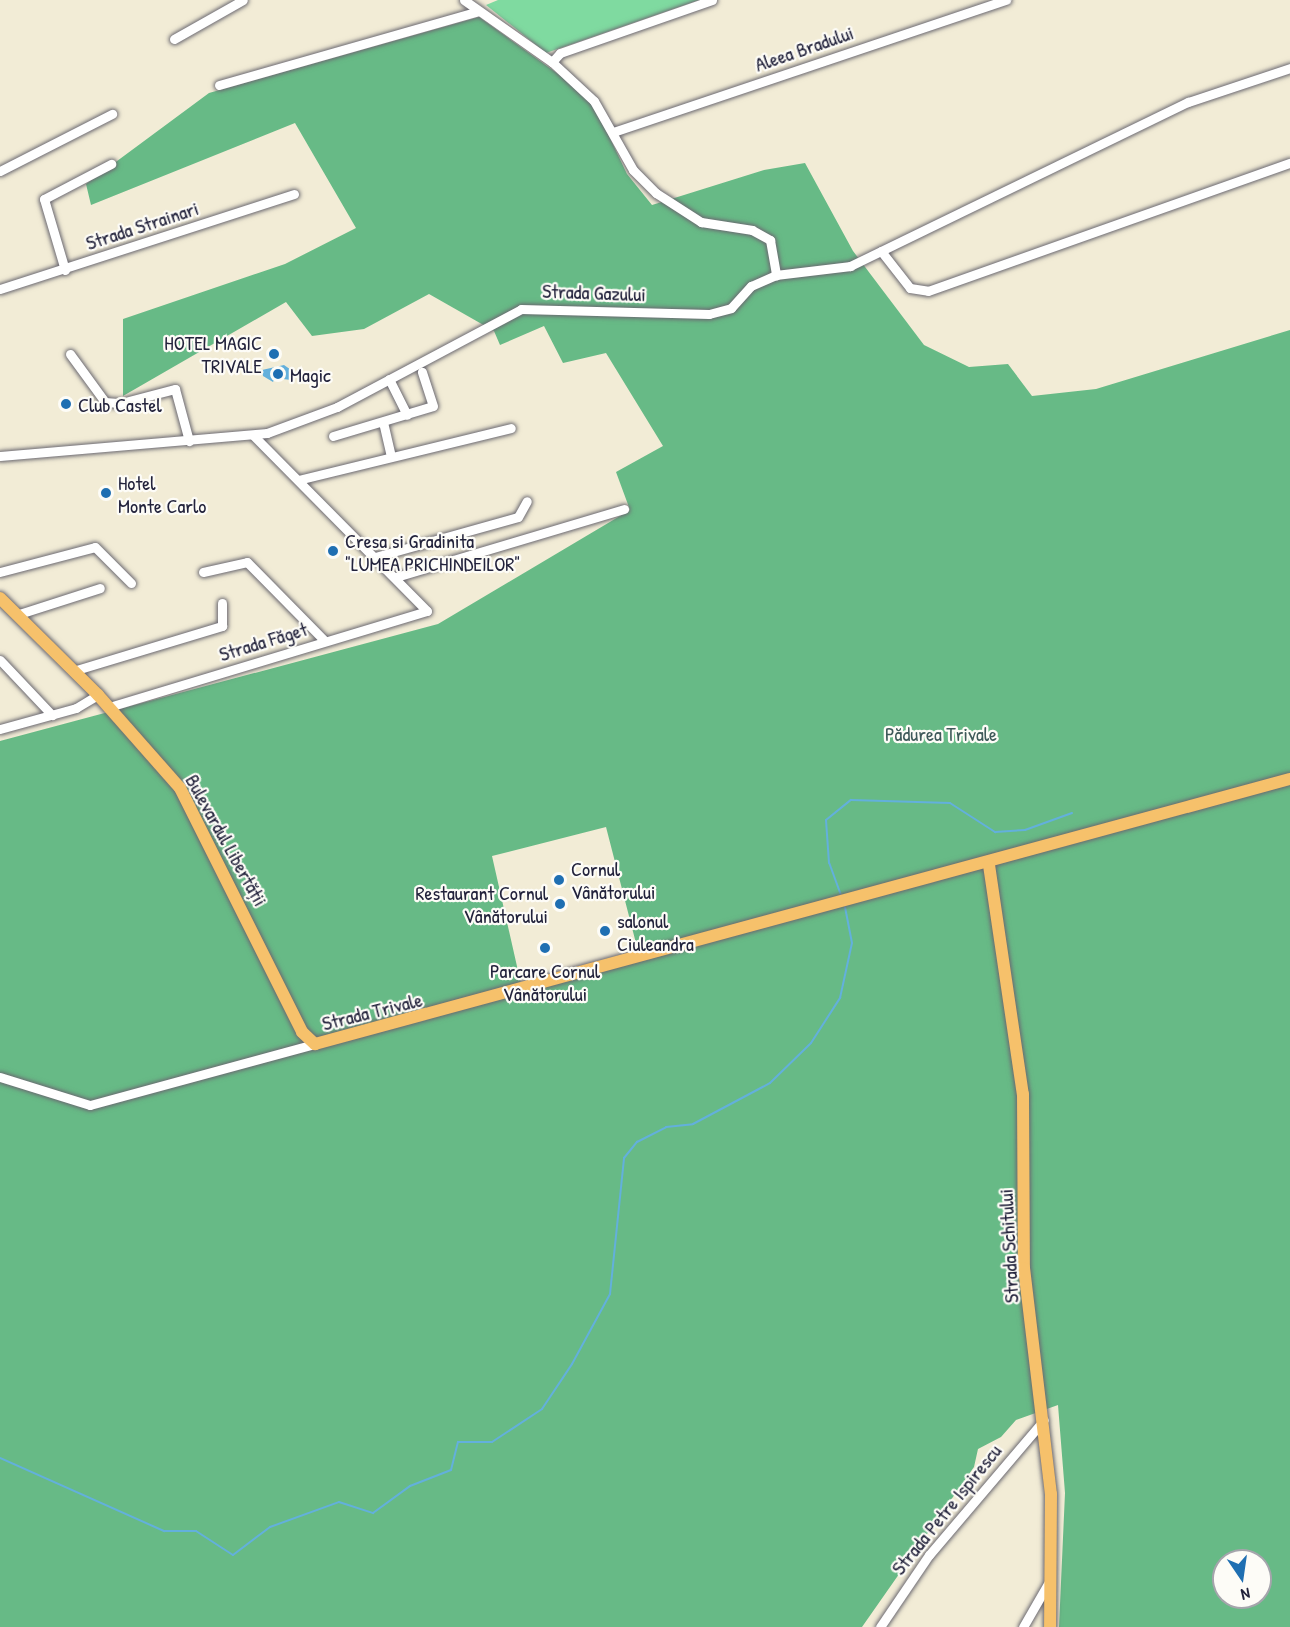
<!DOCTYPE html>
<html>
<head>
<meta charset="utf-8">
<style>
  body { margin:0 }
  #map { position:relative; width:1290px; height:1627px; overflow:hidden; background:#f2ecd6; font-family:"Patrick Hand",sans-serif }
  div>[style] { position:absolute }
  .green>* { inset:0; background:#7fdaa0 }
  .forest>* { inset:0; background:#67ba86 }
  .water>* { inset:0; background:#63b0dc }
  .stream>* { height:2px; margin:-1px; padding:0 1px; transform-origin:1px; border-radius:1px; background:#63b0dc }
  .roads { filter:drop-shadow(0 0 2px #6b6971) drop-shadow(0 0 2px #6b6971) }
  .minor>* { height:9px; margin:-4.5px; padding:0 4.5px; transform-origin:4.5px; border-radius:4.5px; background:#fff }
  .major>* { height:12px; margin:-6px; padding:0 6px; transform-origin:6px; border-radius:6px; background:#f6c16b }
  .dots>* { width:16px; height:16px; translate:-50% -50%; box-sizing:border-box; border:3px solid #fdfcf7; border-radius:50% }
  span { translate:-50% -50%; white-space:nowrap; text-align:center; line-height:1.15; -webkit-text-stroke:4.5px #fdfcf7; paint-order:stroke }
  .street-label { font-size:20px; color:#22223b }
  .poi-label { font-size:20px; color:#22223b }
  .right { translate:-100% -50%; text-align:right }
  .left { translate:0 -50%; text-align:left }
  .park-label { font-size:20px; color:#3e5959 }
  .north { position:absolute; left:1212px; top:1549px; width:60px; height:60px; box-sizing:border-box; background:#fdfcf7; border:2px solid #a5a5ac; border-radius:50%; rotate:167deg; font-size:16px; font-weight:700; line-height:24px; text-align:center; color:#22223b }
  .north::after { content:''; display:block; margin:auto; width:21px; height:27px; background:#1f6fb2; clip-path:polygon(50% 0,100% 100%,50% 72%,0 100%) }
</style>
</head>
<body>
<div id="map">
  <div class="green">
    <div style="clip-path:polygon(498px 0,699px 0,546px 53px,486px 5px)"></div>
  </div>
  <div class="forest">
    <div style="clip-path:polygon(evenodd,479px 17px,579px 89px,598px 113px,627px 174px,652px 205px,764px 170px,805px 163px,853px 251px,924px 345px,969px 367px,1008px 364px,1032px 396px,1096px 389px,1290px 330px,1290px 1627px,1059px 1627px,1065px 1493px,1058px 1405px,1016px 1420px,1001px 1437px,978px 1449px,974px 1467px,862px 1627px,0 1627px,0 741px,438px 624px,630px 510px,616px 472px,663px 446px,606px 353px,563px 363px,544px 326px,500px 345px,494px 331px,429px 294px,364px 329px,312px 336px,286px 302px,123px 396px,123px 319px,285px 264px,356px 228px,295px 123px,91px 205px,86px 184px,209px 93px,479px 17px,606px 827px,638px 951px,521px 984px,492px 856px,606px 827px,479px 17px,1224px 1561px,1260px 1561px,1260px 1597px,1224px 1597px,1224px 1561px)"></div>
  </div>
  <div class="water">
    <div style="clip-path:polygon(284px 365px,294px 372px,291px 380px,275px 378px,273px 382px,263px 376px,262px 370px)"></div>
  </div>
  <div class="stream">
    <div style="left:842px;top:898px;width:37px;rotate:-110deg"></div>
    <div style="left:829px;top:863px;width:43px;rotate:-94deg"></div>
    <div style="left:826px;top:820px;width:32px;rotate:-39deg"></div>
    <div style="left:851px;top:800px;width:99px;rotate:1.7deg"></div>
    <div style="left:950px;top:803px;width:54px;rotate:32.8deg"></div>
    <div style="left:995px;top:832px;width:30px;rotate:-4deg"></div>
    <div style="left:1025px;top:830px;width:50px;rotate:-19.9deg"></div>
    <div style="left:0;top:1458px;width:180px;rotate:24deg"></div>
    <div style="left:164px;top:1531px;width:32px"></div>
    <div style="left:196px;top:1531px;width:44px;rotate:33deg"></div>
    <div style="left:233px;top:1555px;width:46px;rotate:-37.1deg"></div>
    <div style="left:270px;top:1527px;width:73px;rotate:-19.9deg"></div>
    <div style="left:339px;top:1502px;width:36px;rotate:18deg"></div>
    <div style="left:373px;top:1513px;width:46px;rotate:-36.1deg"></div>
    <div style="left:410px;top:1486px;width:44px;rotate:-21.3deg"></div>
    <div style="left:451px;top:1470px;width:29px;rotate:-76deg"></div>
    <div style="left:458px;top:1442px;width:34px"></div>
    <div style="left:492px;top:1442px;width:60px;rotate:-33.4deg"></div>
    <div style="left:542px;top:1409px;width:54px;rotate:-56.3deg"></div>
    <div style="left:572px;top:1364px;width:80px;rotate:-61.5deg"></div>
    <div style="left:610px;top:1294px;width:137px;rotate:-84.1deg"></div>
    <div style="left:624px;top:1158px;width:21px;rotate:-51deg"></div>
    <div style="left:637px;top:1142px;width:33px;rotate:-27deg"></div>
    <div style="left:666px;top:1127px;width:27px;rotate:-6deg"></div>
    <div style="left:693px;top:1124px;width:87px;rotate:-28deg"></div>
    <div style="left:770px;top:1083px;width:57px;rotate:-44.3deg"></div>
    <div style="left:811px;top:1043px;width:54px;rotate:-57.2deg"></div>
    <div style="left:840px;top:998px;width:56px;rotate:-77.7deg"></div>
    <div style="left:852px;top:943px;width:38px;rotate:-101deg"></div>
  </div>
  <div class="roads">
    <div class="minor">
      <div style="left:464px;top:0;width:108px;rotate:35.2deg"></div>
      <div style="left:552px;top:62px;width:57px;rotate:42.9deg"></div>
      <div style="left:594px;top:101px;width:79px;rotate:60.5deg"></div>
      <div style="left:633px;top:170px;width:33px;rotate:45deg"></div>
      <div style="left:656px;top:193px;width:54px;rotate:32.8deg"></div>
      <div style="left:701px;top:222px;width:52px;rotate:8.9deg"></div>
      <div style="left:752px;top:230px;width:21px;rotate:29deg"></div>
      <div style="left:770px;top:240px;width:36px;rotate:80deg"></div>
      <div style="left:174px;top:39px;width:79px;rotate:-29.5deg"></div>
      <div style="left:552px;top:62px;width:12px;rotate:-48deg"></div>
      <div style="left:560px;top:53px;width:161px;rotate:-19.2deg"></div>
      <div style="left:219px;top:85px;width:269px;rotate:-15.9deg"></div>
      <div style="left:613px;top:132px;width:415px;rotate:-18.6deg"></div>
      <div style="left:0;top:171px;width:126px;rotate:-27deg"></div>
      <div style="left:881px;top:251px;width:47px;rotate:51.9deg"></div>
      <div style="left:910px;top:288px;width:18px;rotate:9deg"></div>
      <div style="left:928px;top:291px;width:384px;rotate:-19.5deg"></div>
      <div style="left:65px;top:270px;width:74px;rotate:-106.5deg"></div>
      <div style="left:44px;top:199px;width:76px;rotate:-27.6deg"></div>
      <div style="left:776px;top:275px;width:75px;rotate:-6.9deg"></div>
      <div style="left:850px;top:266px;width:376px;rotate:-25.9deg"></div>
      <div style="left:1188px;top:102px;width:108px;rotate:-18.4deg"></div>
      <div style="left:0;top:289px;width:309px;rotate:-17.9deg"></div>
      <div style="left:70px;top:354px;width:59px;rotate:53.9deg"></div>
      <div style="left:105px;top:402px;width:16px;rotate:4deg"></div>
      <div style="left:121px;top:403px;width:56px;rotate:-14.5deg"></div>
      <div style="left:175px;top:389px;width:54px;rotate:74.9deg"></div>
      <div style="left:389px;top:379px;width:40px;rotate:63.4deg"></div>
      <div style="left:383px;top:422px;width:35px;rotate:77deg"></div>
      <div style="left:333px;top:436px;width:104px;rotate:-16.7deg"></div>
      <div style="left:433px;top:406px;width:36px;rotate:-108deg"></div>
      <div style="left:0;top:456px;width:268px;rotate:-4.9deg"></div>
      <div style="left:267px;top:433px;width:75px;rotate:-20.4deg"></div>
      <div style="left:337px;top:407px;width:208px;rotate:-28deg"></div>
      <div style="left:521px;top:309px;width:188px;rotate:1.5deg"></div>
      <div style="left:709px;top:314px;width:23px;rotate:-15deg"></div>
      <div style="left:731px;top:308px;width:30px;rotate:-48deg"></div>
      <div style="left:751px;top:286px;width:27px;rotate:-24deg"></div>
      <div style="left:298px;top:480px;width:219px;rotate:-13.7deg"></div>
      <div style="left:375px;top:557px;width:148px;rotate:-15.6deg"></div>
      <div style="left:518px;top:517px;width:18px;rotate:-61deg"></div>
      <div style="left:0;top:572px;width:98px;rotate:-14.7deg"></div>
      <div style="left:95px;top:547px;width:51px;rotate:45deg"></div>
      <div style="left:203px;top:572px;width:45px;rotate:-12.8deg"></div>
      <div style="left:247px;top:562px;width:111px;rotate:45.4deg"></div>
      <div style="left:396px;top:577px;width:238px;rotate:-16.6deg"></div>
      <div style="left:16px;top:615px;width:88px;rotate:-17.8deg"></div>
      <div style="left:0;top:660px;width:76px;rotate:46.6deg"></div>
      <div style="left:73px;top:671px;width:156px;rotate:-16.8deg"></div>
      <div style="left:222px;top:626px;width:23px;rotate:-90deg"></div>
      <div style="left:109px;top:707px;width:332px;rotate:-16.8deg"></div>
      <div style="left:427px;top:611px;width:247px;rotate:-134.7deg"></div>
      <div style="left:0;top:729px;width:79px;rotate:-15.4deg"></div>
      <div style="left:76px;top:708px;width:26px;rotate:-31deg"></div>
      <div style="left:0;top:1077px;width:94px;rotate:17.3deg"></div>
      <div style="left:90px;top:1105px;width:233px;rotate:-15.2deg"></div>
      <div style="left:880px;top:1627px;width:87px;rotate:-55.8deg"></div>
      <div style="left:929px;top:1555px;width:177px;rotate:-49.6deg"></div>
      <div style="left:1023px;top:1627px;width:54px;rotate:-60.1deg"></div>
    </div>
    <div class="major">
      <div style="left:0;top:598px;width:138px;rotate:44.7deg"></div>
      <div style="left:98px;top:695px;width:124px;rotate:48.6deg"></div>
      <div style="left:180px;top:788px;width:273px;rotate:63.4deg"></div>
      <div style="left:302px;top:1032px;width:18px;rotate:43deg"></div>
      <div style="left:315px;top:1044px;width:1010px;rotate:-15.21deg"></div>
      <div style="left:989px;top:865px;width:232px;rotate:81.6deg"></div>
      <div style="left:1023px;top:1094px;width:174px;rotate:89.7deg"></div>
      <div style="left:1024px;top:1268px;width:228px;rotate:83.2deg"></div>
      <div style="left:1051px;top:1494px;width:133px;rotate:90.4deg"></div>
    </div>
  </div>
  <div class="dots">
    <div style="left:274px;top:354px;background:#1f6fb2"></div>
    <div style="left:278px;top:374px;background:#1f6fb2"></div>
    <div style="left:66px;top:404px;background:#1f6fb2"></div>
    <div style="left:106px;top:493px;background:#1f6fb2"></div>
    <div style="left:333px;top:551px;background:#1f6fb2"></div>
    <div style="left:559px;top:880px;background:#1f6fb2"></div>
    <div style="left:560px;top:904px;background:#1f6fb2"></div>
    <div style="left:605px;top:931px;background:#1f6fb2"></div>
    <div style="left:545px;top:948px;background:#1f6fb2"></div>
  </div>
  <div class="street-label">
    <span style="left:804px;top:48px;rotate:-19deg">Aleea Bradului</span>
    <span style="left:142px;top:225px;rotate:-18deg">Strada Strainari</span>
    <span style="left:594px;top:292px;rotate:2deg">Strada Gazului</span>
    <span style="left:263px;top:641px;rotate:-17deg">Strada Făget</span>
    <span style="left:227px;top:840px;rotate:61deg">Bulevardul Libertății</span>
    <span style="left:372px;top:1011px;rotate:-14deg">Strada Trivale</span>
    <span style="left:1008px;top:1246px;rotate:-93deg">Strada Schitului</span>
    <span style="left:946px;top:1509px;rotate:-51deg">Strada Petre Ispirescu</span>
  </div>
  <div class="poi-label">
    <span class="right" style="left:262px;top:354px">HOTEL MAGIC<br>TRIVALE</span>
    <span class="left" style="left:290px;top:374px">Magic</span>
    <span class="left" style="left:78px;top:404px">Club Castel</span>
    <span class="left" style="left:118px;top:494px">Hotel<br>Monte Carlo</span>
    <span class="left" style="left:345px;top:552px">Cresa si Gradinita<br>"LUMEA PRICHINDEILOR"</span>
    <span class="left" style="left:571px;top:880px">Cornul<br>Vânătorului</span>
    <span class="right" style="left:548px;top:904px">Restaurant Cornul<br>Vânătorului</span>
    <span class="left" style="left:617px;top:932px">salonul<br>Ciuleandra</span>
    <span style="left:545px;top:982px">Parcare Cornul<br>Vânătorului</span>
  </div>
  <div class="park-label">
    <span style="left:941px;top:733px">Pădurea Trivale</span>
  </div>
  <div class="north">N</div>
</div>
</body>
</html>
